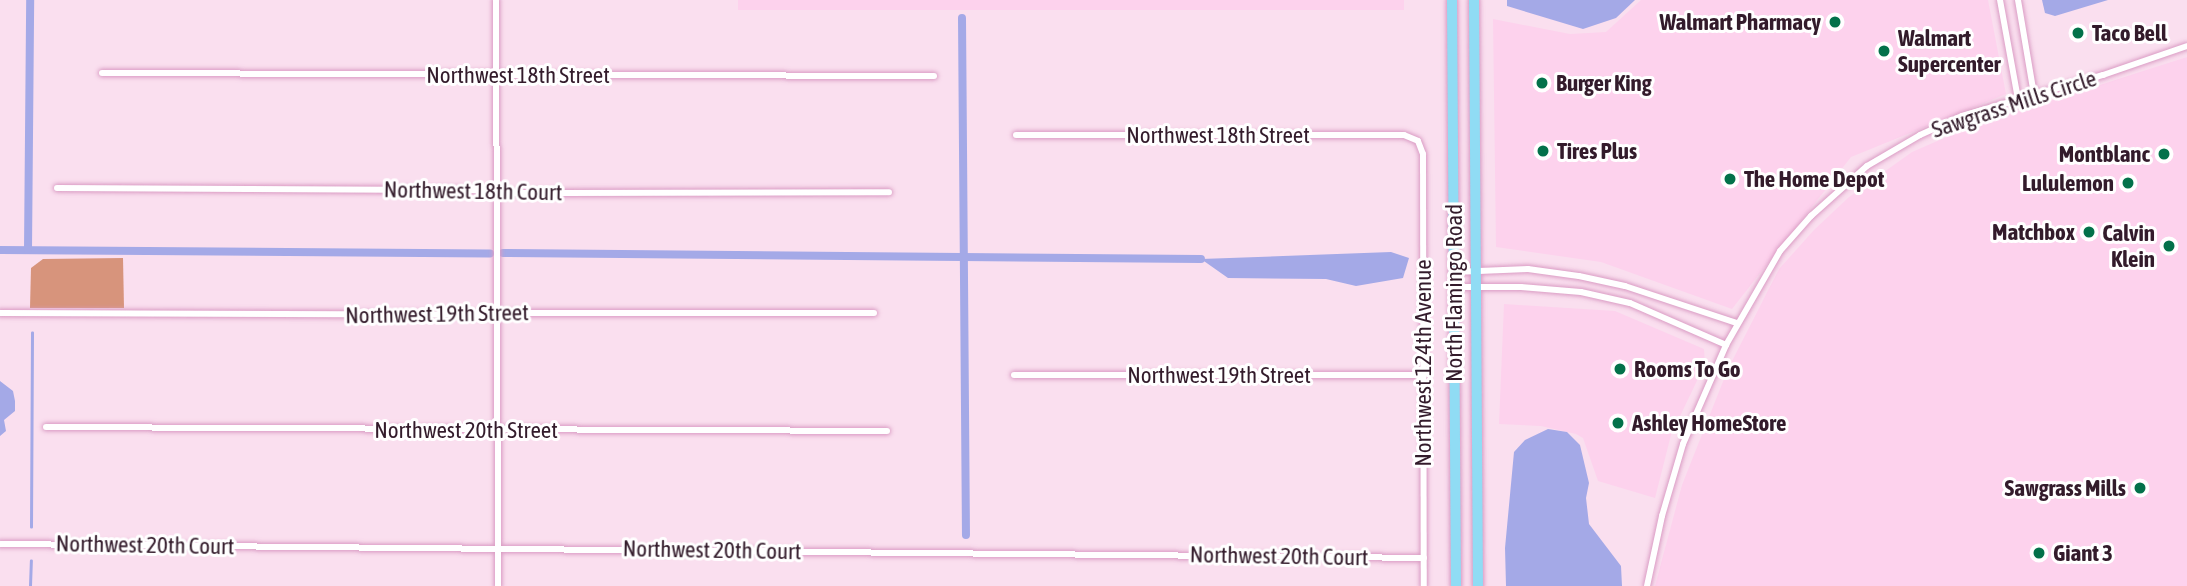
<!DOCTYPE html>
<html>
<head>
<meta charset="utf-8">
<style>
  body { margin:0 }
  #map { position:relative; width:2187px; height:586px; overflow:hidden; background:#fadfef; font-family:"Asap Condensed",sans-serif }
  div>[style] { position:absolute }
  .built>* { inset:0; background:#fdd2ed }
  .forest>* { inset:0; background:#d7947c }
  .water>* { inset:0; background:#a4a9e7 }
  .stream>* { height:2.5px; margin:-1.25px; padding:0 1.25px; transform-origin:1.25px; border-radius:1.25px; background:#a4a9e7 }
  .canal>* { height:8px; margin:-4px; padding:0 4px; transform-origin:4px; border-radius:4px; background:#a4a9e7 }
  .roads { filter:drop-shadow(0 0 2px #da9cc4) drop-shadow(0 0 2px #da9cc4) }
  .minor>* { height:6px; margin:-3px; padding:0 3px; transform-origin:3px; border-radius:3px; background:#fff }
  .trunk>* { height:10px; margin:-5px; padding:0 5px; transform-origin:5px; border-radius:5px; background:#90dcf4 }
  .dots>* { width:19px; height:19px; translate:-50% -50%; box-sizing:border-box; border:4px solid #fff; border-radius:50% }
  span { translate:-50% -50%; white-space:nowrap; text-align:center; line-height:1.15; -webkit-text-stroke:6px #fff; paint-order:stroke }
  .poi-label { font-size:23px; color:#331b2b; font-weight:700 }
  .right { translate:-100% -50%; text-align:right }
  .left { translate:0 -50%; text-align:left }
  .street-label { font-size:23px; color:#331b2b }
</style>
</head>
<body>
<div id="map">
  <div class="built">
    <div style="clip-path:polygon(738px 0,1404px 0,1404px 10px,738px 10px)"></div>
    <div style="clip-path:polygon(1641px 0,1988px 0,2006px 94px,1851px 157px,1732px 309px,1601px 262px,1496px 247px,1493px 19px,1570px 34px,1606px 32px)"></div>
    <div style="clip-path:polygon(2187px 57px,2187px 586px,1655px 586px,1682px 485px,1728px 369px,1779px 269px,1814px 230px,1849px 197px,1912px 152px,1972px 126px)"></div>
    <div style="clip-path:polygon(1504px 304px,1615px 311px,1704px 349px,1705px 364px,1671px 435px,1655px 498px,1598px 481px,1583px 438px,1576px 434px,1541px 426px,1499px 424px)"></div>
  </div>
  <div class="forest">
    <div style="clip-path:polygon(123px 258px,124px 308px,30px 308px,31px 268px,43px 259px)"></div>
  </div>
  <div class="water">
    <div style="clip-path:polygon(1507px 0,1635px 0,1616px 18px,1583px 29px,1507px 6px)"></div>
    <div style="clip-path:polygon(2042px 0,2108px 0,2055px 16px,2045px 13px)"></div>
    <div style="clip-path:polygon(1391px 252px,1409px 258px,1403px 278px,1356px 286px,1326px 279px,1228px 278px,1201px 259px)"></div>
    <div style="clip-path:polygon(0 381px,13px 391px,15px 401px,15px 411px,4px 420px,6px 431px,0 436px)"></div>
    <div style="clip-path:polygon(1548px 429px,1567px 432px,1580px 445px,1589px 483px,1586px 498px,1589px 524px,1621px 566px,1622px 586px,1506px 586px,1505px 548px,1514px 452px,1525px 440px)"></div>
  </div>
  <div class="stream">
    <div style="left:31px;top:527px;width:194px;rotate:-89.7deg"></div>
    <div style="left:30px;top:586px;width:25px;rotate:-88deg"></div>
  </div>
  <div class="canal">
    <div style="left:962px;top:18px;width:517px;rotate:89.56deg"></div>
    <div style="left:0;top:250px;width:490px;rotate:0.4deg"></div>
    <div style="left:28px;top:250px;width:250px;rotate:-89.5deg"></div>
    <div style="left:503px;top:253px;width:698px;rotate:0.49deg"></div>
  </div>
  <div class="roads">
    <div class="minor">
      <div style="left:496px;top:0;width:586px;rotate:89.8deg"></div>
      <div style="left:2000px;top:0;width:101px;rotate:79.7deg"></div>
      <div style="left:2018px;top:0;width:96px;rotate:80.4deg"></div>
      <div style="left:102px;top:73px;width:832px;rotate:0.21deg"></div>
      <div style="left:1016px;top:135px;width:388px"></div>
      <div style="left:1404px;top:135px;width:15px;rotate:23deg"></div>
      <div style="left:1418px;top:141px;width:14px;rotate:69deg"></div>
      <div style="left:1423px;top:154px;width:432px;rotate:89.9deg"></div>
      <div style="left:57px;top:188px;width:432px;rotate:0.3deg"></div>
      <div style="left:489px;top:190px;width:17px;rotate:10deg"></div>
      <div style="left:506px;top:193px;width:383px;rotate:-0.1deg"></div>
      <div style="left:1454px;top:272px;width:74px;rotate:-2.3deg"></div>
      <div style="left:1528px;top:269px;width:51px;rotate:7.8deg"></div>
      <div style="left:1579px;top:276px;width:47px;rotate:12.3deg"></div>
      <div style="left:1625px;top:286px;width:118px;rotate:18.3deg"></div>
      <div style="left:1454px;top:287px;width:67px"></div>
      <div style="left:1521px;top:287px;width:60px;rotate:4.8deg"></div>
      <div style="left:1581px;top:292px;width:50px;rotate:12.7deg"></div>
      <div style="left:1630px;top:303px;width:105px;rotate:23.6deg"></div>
      <div style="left:0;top:313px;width:488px;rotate:0.2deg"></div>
      <div style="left:488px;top:315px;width:9px;rotate:-13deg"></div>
      <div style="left:497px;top:313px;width:377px"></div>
      <div style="left:1014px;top:375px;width:410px"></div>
      <div style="left:46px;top:427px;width:841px;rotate:0.27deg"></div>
      <div style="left:0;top:544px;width:1424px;rotate:0.56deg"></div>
      <div style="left:1647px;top:586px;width:72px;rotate:-77.9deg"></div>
      <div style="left:1662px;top:516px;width:75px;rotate:-73.7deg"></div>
      <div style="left:1683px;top:444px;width:108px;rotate:-66.5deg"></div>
      <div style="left:1726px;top:345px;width:108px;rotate:-60.1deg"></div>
      <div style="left:1780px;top:251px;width:47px;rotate:-48.5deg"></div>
      <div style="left:1811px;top:216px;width:75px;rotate:-41.8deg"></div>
      <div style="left:1867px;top:166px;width:61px;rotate:-30.3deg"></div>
      <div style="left:1920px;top:135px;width:46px;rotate:-24.3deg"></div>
      <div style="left:1962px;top:116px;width:147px;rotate:-16.2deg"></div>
      <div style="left:2103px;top:75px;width:89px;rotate:-19deg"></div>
    </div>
    <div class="trunk">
      <div style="left:1452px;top:0;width:586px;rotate:89.61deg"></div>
      <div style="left:1474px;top:0;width:586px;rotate:89.61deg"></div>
    </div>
  </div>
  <div class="dots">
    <div style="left:1835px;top:22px;background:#03714a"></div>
    <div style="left:2078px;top:33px;background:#03714a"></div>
    <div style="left:1884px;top:51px;background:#03714a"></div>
    <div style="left:1542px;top:83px;background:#03714a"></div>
    <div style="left:1543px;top:151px;background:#03714a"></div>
    <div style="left:2164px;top:154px;background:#03714a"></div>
    <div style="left:1730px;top:179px;background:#03714a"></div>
    <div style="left:2128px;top:183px;background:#03714a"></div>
    <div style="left:2089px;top:232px;background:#03714a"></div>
    <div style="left:2169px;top:246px;background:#03714a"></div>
    <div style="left:1620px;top:369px;background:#03714a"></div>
    <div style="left:1618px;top:423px;background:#03714a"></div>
    <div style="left:2140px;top:488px;background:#03714a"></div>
    <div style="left:2039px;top:553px;background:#03714a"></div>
  </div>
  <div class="poi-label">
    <span class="right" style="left:1821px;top:22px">Walmart Pharmacy</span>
    <span class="left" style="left:2092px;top:33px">Taco Bell</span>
    <span class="left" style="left:1898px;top:51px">Walmart<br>Supercenter</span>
    <span class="left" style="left:1556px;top:83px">Burger King</span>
    <span class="left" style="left:1557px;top:151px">Tires Plus</span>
    <span class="right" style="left:2150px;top:154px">Montblanc</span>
    <span class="left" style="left:1744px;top:179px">The Home Depot</span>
    <span class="right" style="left:2114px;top:183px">Lululemon</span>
    <span class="right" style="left:2075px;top:232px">Matchbox</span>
    <span class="right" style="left:2155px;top:246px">Calvin<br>Klein</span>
    <span class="left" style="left:1634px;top:369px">Rooms To Go</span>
    <span class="left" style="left:1632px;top:423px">Ashley HomeStore</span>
    <span class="right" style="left:2126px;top:488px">Sawgrass Mills</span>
    <span class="left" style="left:2053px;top:553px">Giant 3</span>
  </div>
  <div class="street-label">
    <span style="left:518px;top:75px">Northwest 18th Street</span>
    <span style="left:2014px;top:104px;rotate:-18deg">Sawgrass Mills Circle</span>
    <span style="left:1218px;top:135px">Northwest 18th Street</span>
    <span style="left:473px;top:191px;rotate:1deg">Northwest 18th Court</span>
    <span style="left:1454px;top:293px;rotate:-90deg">North Flamingo Road</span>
    <span style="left:437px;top:314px;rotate:-1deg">Northwest 19th Street</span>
    <span style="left:1423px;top:363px;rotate:-90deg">Northwest 124th Avenue</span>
    <span style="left:1219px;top:375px">Northwest 19th Street</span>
    <span style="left:466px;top:430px">Northwest 20th Street</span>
    <span style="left:145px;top:545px;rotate:1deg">Northwest 20th Court</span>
    <span style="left:712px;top:550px;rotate:1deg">Northwest 20th Court</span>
    <span style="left:1279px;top:556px;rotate:1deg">Northwest 20th Court</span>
  </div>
</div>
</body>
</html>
